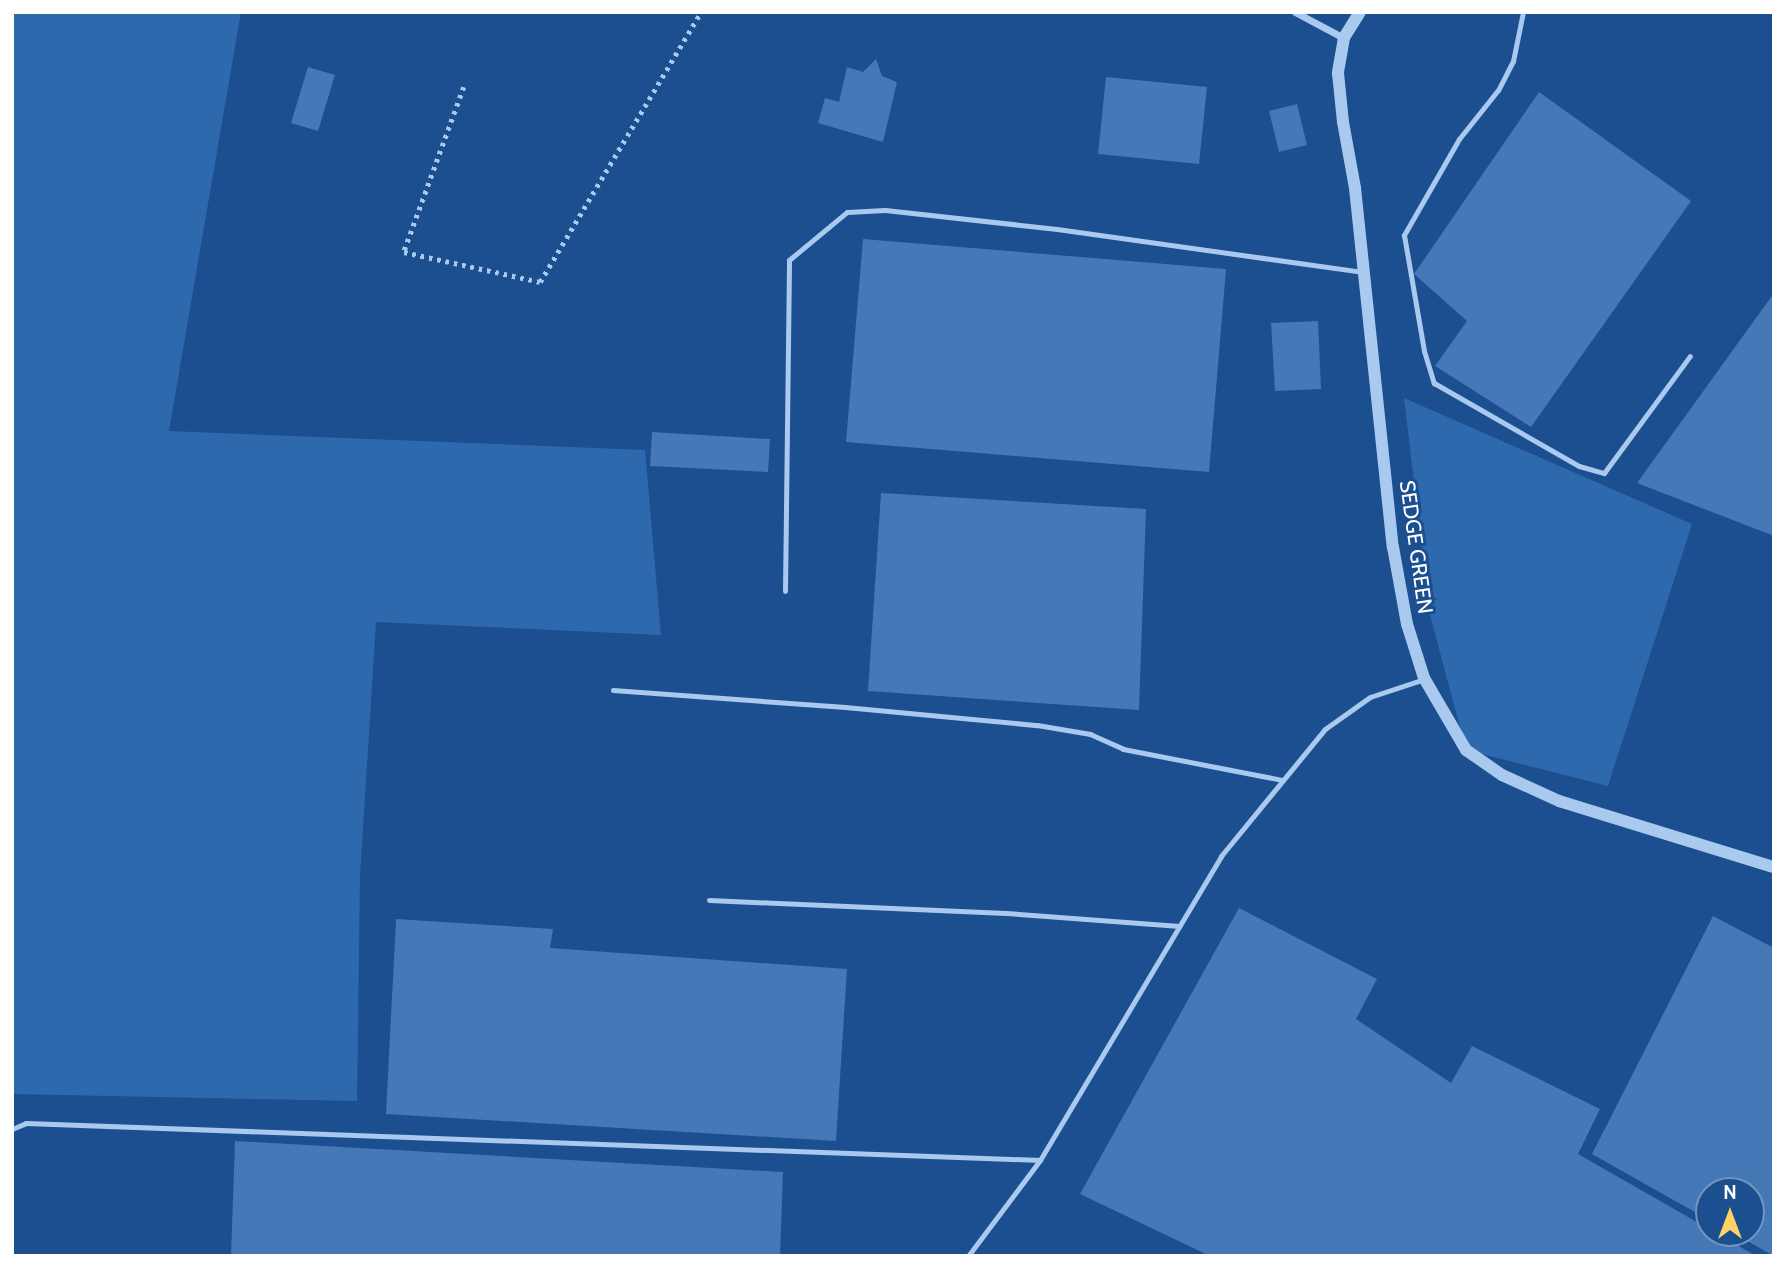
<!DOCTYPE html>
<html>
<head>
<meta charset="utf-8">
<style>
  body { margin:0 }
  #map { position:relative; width:1786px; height:1268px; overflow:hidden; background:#1b4f8f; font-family:Cabin,sans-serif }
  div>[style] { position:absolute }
  .green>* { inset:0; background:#2e69ad }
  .building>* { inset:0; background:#4478b7 }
  .path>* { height:4.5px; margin-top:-2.25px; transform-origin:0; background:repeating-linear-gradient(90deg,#a9c9ee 0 3.5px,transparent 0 8.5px) }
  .service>* { height:5px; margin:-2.5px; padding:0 2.5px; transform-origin:2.5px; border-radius:2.5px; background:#a9c9ee }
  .minor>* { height:7px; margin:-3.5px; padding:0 3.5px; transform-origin:3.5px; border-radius:3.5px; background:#a9c9ee }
  .tertiary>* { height:12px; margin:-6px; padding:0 6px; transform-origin:6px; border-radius:6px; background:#a9c9ee }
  span { translate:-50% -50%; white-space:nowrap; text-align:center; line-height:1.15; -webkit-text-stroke:6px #1b4f8f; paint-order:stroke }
  .street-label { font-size:21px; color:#fff }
  .frame { position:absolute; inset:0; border:14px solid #fff; pointer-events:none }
  .north { position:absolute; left:1695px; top:1177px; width:70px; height:70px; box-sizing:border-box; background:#1b4f8f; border:2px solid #7695bc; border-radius:50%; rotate:0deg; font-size:19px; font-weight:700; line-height:28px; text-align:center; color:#fff }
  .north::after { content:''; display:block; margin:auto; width:24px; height:32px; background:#ffd166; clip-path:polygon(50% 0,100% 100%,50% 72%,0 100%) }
</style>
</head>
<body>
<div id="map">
  <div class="green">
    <div style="clip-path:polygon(12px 12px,241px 12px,169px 431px,645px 450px,661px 635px,376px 622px,360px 876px,357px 1101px,12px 1094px)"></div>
    <div style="clip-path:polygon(1404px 398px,1692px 524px,1608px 786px,1466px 750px,1430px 615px)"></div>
  </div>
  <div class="building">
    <div style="clip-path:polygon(876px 59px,882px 76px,897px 82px,883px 142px,818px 123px,825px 98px,839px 102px,847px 67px,863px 72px)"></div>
    <div style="clip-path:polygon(308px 67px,335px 75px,318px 131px,291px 123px)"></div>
    <div style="clip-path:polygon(1106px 77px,1207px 87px,1199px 164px,1098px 154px)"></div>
    <div style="clip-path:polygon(1539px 92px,1691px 201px,1531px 427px,1435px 366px,1467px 321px,1414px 274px)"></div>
    <div style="clip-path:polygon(1297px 104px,1307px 145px,1279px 152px,1269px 111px)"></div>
    <div style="clip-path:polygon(863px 239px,1226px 269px,1209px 472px,846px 442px)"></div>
    <div style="clip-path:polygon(1774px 293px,1774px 536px,1637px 483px)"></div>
    <div style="clip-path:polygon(1318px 321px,1321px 389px,1275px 391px,1271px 323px)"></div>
    <div style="clip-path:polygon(652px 432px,770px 439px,768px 472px,650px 466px)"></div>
    <div style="clip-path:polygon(881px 493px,1146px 509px,1139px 710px,868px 691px)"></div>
    <div style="clip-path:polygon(1239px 908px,1377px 979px,1356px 1019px,1451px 1083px,1472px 1046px,1600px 1109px,1578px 1154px,1709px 1229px,1709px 1233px,1716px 1233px,1756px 1256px,1210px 1256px,1080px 1194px)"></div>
    <div style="clip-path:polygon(1713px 916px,1774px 948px,1774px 1256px,1733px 1233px,1751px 1233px,1751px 1191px,1709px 1191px,1709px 1220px,1592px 1154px)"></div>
    <div style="clip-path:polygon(396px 919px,553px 929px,550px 948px,847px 969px,836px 1141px,386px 1114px)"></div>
    <div style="clip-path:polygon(235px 1141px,783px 1172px,780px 1256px,231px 1256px)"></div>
  </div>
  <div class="path">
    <div style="left:464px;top:87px;width:176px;rotate:110deg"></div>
    <div style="left:404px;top:252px;width:139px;rotate:12.4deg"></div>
    <div style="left:540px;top:282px;width:314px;rotate:-59.2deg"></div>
  </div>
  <div class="service">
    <div style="left:1523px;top:12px;width:50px;rotate:101.5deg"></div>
    <div style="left:1513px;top:61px;width:33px;rotate:117deg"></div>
    <div style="left:1498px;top:90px;width:63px;rotate:128.5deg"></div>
    <div style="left:1459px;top:139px;width:111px;rotate:119.8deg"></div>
    <div style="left:1404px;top:235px;width:118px;rotate:80.2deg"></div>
    <div style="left:1424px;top:351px;width:34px;rotate:73deg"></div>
    <div style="left:1434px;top:383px;width:167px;rotate:29.8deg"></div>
    <div style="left:1579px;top:466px;width:26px;rotate:16deg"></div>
    <div style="left:1604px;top:473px;width:145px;rotate:-53.7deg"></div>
    <div style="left:785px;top:591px;width:331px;rotate:-89.3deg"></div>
    <div style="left:789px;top:260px;width:75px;rotate:-39.6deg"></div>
    <div style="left:847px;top:212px;width:38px;rotate:-3deg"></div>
    <div style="left:885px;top:210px;width:173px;rotate:6.3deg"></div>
    <div style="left:1057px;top:229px;width:310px;rotate:8deg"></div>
    <div style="left:613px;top:690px;width:233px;rotate:4.2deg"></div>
    <div style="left:845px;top:707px;width:193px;rotate:5.4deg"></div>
    <div style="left:1037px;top:725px;width:54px;rotate:9.6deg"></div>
    <div style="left:1090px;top:734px;width:36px;rotate:24deg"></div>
    <div style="left:1123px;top:749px;width:163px;rotate:11deg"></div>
    <div style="left:709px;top:900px;width:297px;rotate:2.5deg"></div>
    <div style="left:1006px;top:913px;width:174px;rotate:4.3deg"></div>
    <div style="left:12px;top:1129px;width:15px;rotate:-23deg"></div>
    <div style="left:26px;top:1123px;width:1015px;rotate:2.09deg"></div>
    <div style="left:968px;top:1256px;width:120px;rotate:-53.1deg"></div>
    <div style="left:1040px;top:1160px;width:354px;rotate:-59.2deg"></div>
    <div style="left:1221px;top:856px;width:164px;rotate:-50.7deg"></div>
    <div style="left:1325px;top:729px;width:55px;rotate:-35.4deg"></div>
    <div style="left:1370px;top:697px;width:57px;rotate:-18.4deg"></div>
  </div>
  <div class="minor">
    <div style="left:1295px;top:12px;width:55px;rotate:28deg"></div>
  </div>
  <div class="tertiary">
    <div style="left:1360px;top:12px;width:31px;rotate:122deg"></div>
    <div style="left:1344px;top:38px;width:36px;rotate:100deg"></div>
    <div style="left:1338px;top:73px;width:49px;rotate:84.2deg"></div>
    <div style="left:1343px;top:122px;width:67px;rotate:79.7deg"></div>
    <div style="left:1355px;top:188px;width:361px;rotate:84deg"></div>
    <div style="left:1393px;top:547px;width:78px;rotate:79.7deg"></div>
    <div style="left:1407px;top:624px;width:57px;rotate:72.5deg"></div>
    <div style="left:1424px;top:678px;width:83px;rotate:59.7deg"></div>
    <div style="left:1466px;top:750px;width:44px;rotate:34.8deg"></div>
    <div style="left:1502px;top:775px;width:63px;rotate:24.5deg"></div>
    <div style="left:1559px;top:801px;width:225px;rotate:17.1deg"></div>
  </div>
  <div class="street-label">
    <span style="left:1416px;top:547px;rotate:82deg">SEDGE GREEN</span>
  </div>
  <div class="frame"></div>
  <div class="north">N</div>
</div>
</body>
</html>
